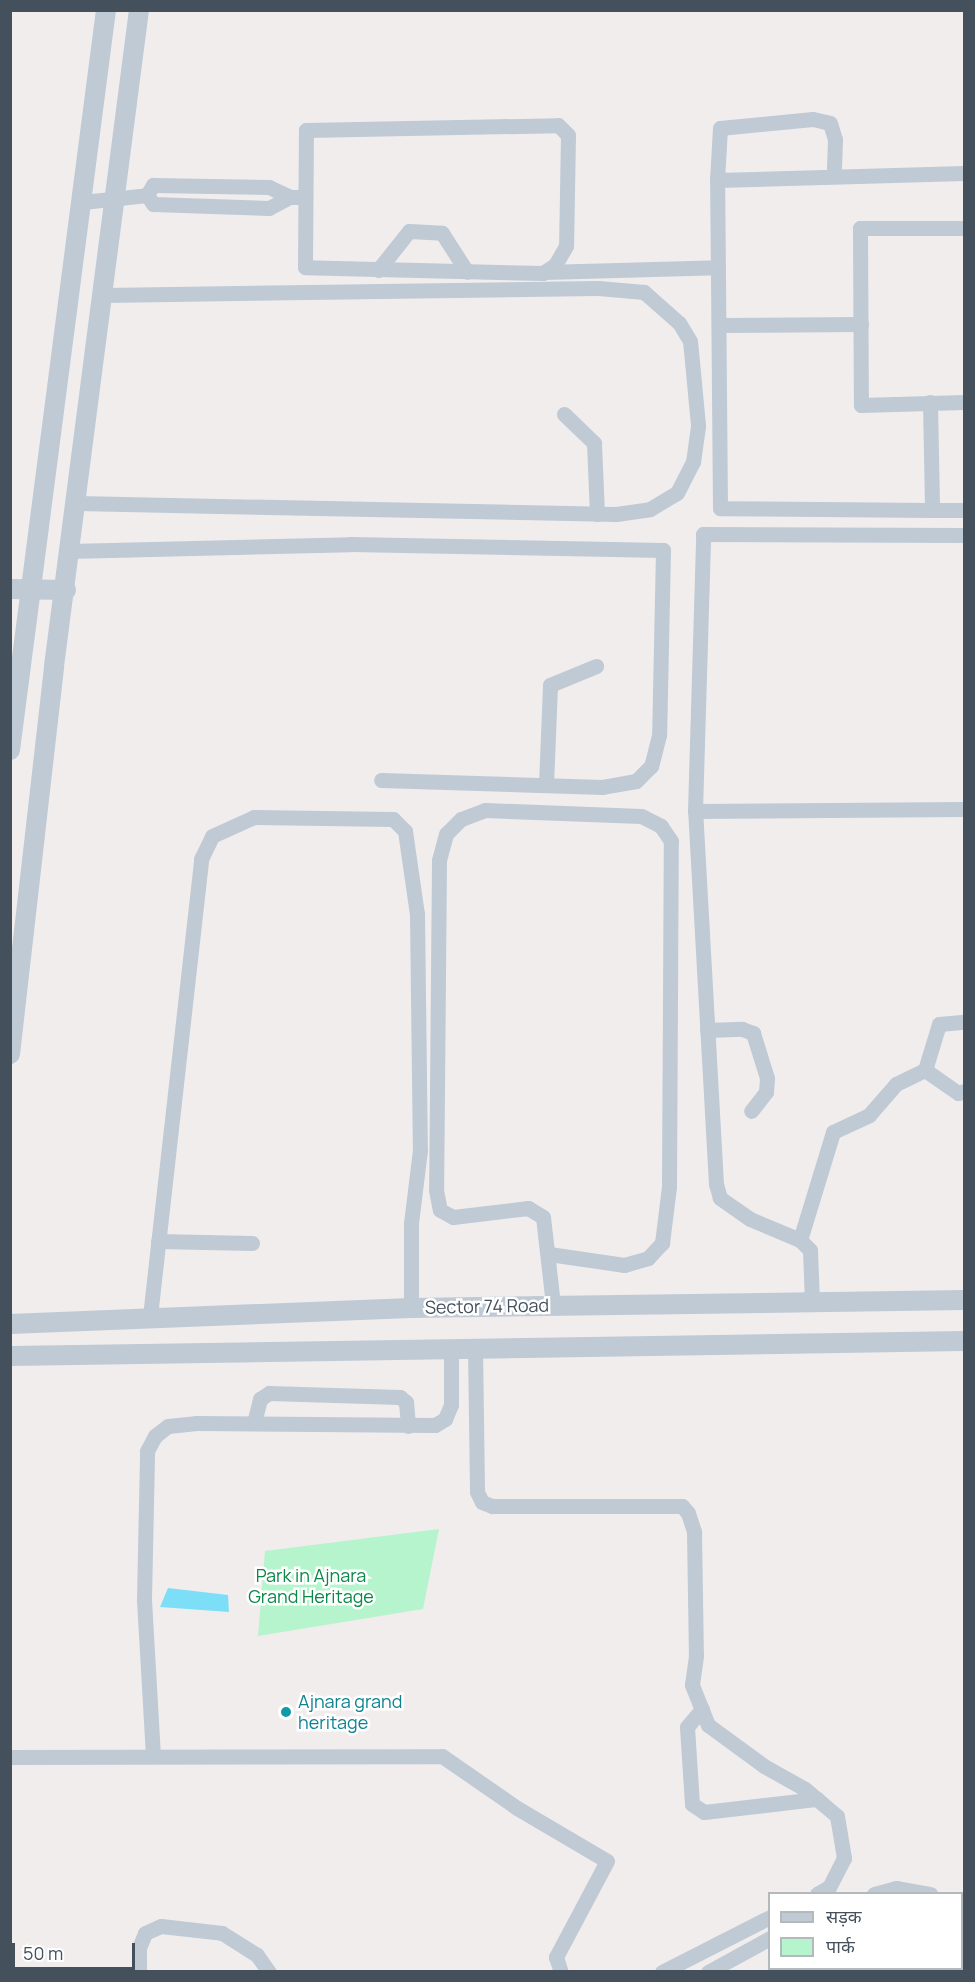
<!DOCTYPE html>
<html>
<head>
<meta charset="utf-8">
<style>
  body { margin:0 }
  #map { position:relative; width:975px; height:1982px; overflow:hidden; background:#f1eded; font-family:Manrope,"Noto Sans Devanagari",sans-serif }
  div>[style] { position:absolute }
  .green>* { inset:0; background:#b6f4cd }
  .water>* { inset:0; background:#7ddef7 }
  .minor>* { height:15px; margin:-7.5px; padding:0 7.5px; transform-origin:7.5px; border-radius:7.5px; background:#bfcad5 }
  .tertiary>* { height:20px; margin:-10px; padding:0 10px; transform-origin:10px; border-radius:10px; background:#bfcad5 }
  .dots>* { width:16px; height:16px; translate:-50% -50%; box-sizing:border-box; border:3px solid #fff; border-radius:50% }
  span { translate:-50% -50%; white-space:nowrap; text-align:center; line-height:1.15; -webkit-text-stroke:5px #fff; paint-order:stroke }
  .street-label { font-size:18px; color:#44515d }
  .park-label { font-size:18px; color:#0b8848 }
  .culture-label { font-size:18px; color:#0d838f }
  .left { translate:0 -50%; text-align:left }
  .frame { position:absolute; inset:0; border:12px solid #44515d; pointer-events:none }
  .legend { position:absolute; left:768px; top:1892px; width:195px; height:78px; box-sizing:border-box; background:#fff; border:2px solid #b4b9be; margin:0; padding:8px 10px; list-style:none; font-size:18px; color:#44515d }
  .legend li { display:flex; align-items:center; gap:12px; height:30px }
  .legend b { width:30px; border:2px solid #b4b9be }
  .scale { position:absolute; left:12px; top:1943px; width:123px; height:27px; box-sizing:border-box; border:3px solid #44515d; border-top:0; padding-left:8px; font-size:18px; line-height:21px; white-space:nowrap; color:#44515d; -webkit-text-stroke:4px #fff; paint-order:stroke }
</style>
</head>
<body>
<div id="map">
  <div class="green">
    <div style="clip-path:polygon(439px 1529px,423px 1609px,258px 1636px,265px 1551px)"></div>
  </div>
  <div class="water">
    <div style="clip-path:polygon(168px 1588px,228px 1595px,229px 1612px,160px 1607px)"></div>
  </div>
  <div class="minor">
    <div style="left:558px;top:125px;width:14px;rotate:45deg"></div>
    <div style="left:568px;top:135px;width:111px;rotate:91deg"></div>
    <div style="left:566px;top:246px;width:22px;rotate:120deg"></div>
    <div style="left:555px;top:265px;width:14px;rotate:146deg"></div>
    <div style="left:543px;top:273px;width:238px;rotate:-178.6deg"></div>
    <div style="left:305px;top:267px;width:137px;rotate:-89.6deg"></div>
    <div style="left:306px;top:130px;width:252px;rotate:-1.1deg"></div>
    <div style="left:717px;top:180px;width:52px;rotate:-86.7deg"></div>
    <div style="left:720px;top:128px;width:93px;rotate:-5.5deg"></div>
    <div style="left:813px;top:119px;width:17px;rotate:13deg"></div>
    <div style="left:830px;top:123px;width:17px;rotate:73deg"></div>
    <div style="left:835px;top:139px;width:36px;rotate:92deg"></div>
    <div style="left:147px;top:195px;width:11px;rotate:56deg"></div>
    <div style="left:153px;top:204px;width:116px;rotate:2deg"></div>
    <div style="left:269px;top:208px;width:24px;rotate:-28deg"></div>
    <div style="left:83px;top:202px;width:64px;rotate:-6.2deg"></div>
    <div style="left:147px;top:195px;width:12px;rotate:-59deg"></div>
    <div style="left:153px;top:185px;width:116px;rotate:1deg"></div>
    <div style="left:269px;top:187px;width:23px;rotate:25deg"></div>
    <div style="left:290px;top:197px;width:14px"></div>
    <div style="left:964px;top:228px;width:104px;rotate:180deg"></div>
    <div style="left:860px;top:228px;width:177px;rotate:89.7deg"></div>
    <div style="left:861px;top:405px;width:103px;rotate:-1.7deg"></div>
    <div style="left:378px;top:270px;width:50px;rotate:-51.5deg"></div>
    <div style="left:409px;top:231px;width:33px;rotate:3deg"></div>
    <div style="left:442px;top:233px;width:46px;rotate:57.3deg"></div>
    <div style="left:544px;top:272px;width:174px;rotate:-1.6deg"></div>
    <div style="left:719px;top:325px;width:142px;rotate:-0.4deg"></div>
    <div style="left:930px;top:402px;width:108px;rotate:88.9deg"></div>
    <div style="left:932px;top:510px;width:32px"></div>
    <div style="left:564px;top:414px;width:42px;rotate:44deg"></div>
    <div style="left:594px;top:443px;width:71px;rotate:87.6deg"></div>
    <div style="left:76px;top:503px;width:540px;rotate:1.17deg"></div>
    <div style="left:616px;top:514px;width:34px;rotate:-8deg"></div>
    <div style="left:650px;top:509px;width:31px;rotate:-31deg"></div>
    <div style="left:677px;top:493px;width:35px;rotate:-63deg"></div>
    <div style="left:693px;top:462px;width:37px;rotate:-82deg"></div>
    <div style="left:698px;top:425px;width:84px;rotate:-95.4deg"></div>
    <div style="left:690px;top:341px;width:21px;rotate:-121deg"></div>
    <div style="left:679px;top:323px;width:47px;rotate:-138.5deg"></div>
    <div style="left:644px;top:292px;width:46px;rotate:-175deg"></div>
    <div style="left:598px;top:288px;width:495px;rotate:179.2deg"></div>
    <div style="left:932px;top:510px;width:212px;rotate:-179.5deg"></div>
    <div style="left:720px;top:508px;width:328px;rotate:-90.5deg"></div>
    <div style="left:717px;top:180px;width:247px;rotate:-1.6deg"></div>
    <div style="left:69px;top:551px;width:281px;rotate:-1.4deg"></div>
    <div style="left:350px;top:544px;width:313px;rotate:1.1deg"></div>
    <div style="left:663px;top:550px;width:185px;rotate:91.2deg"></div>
    <div style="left:659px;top:735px;width:32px;rotate:104deg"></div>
    <div style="left:651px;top:766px;width:21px;rotate:135deg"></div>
    <div style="left:636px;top:781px;width:34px;rotate:170deg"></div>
    <div style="left:603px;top:787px;width:222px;rotate:-178.2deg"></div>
    <div style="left:546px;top:785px;width:100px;rotate:-87.7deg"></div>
    <div style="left:550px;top:685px;width:50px;rotate:-22.4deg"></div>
    <div style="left:695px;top:811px;width:269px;rotate:-0.4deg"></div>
    <div style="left:707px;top:1030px;width:35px;rotate:-2deg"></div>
    <div style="left:742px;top:1029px;width:12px;rotate:20deg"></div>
    <div style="left:753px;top:1033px;width:47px;rotate:72.7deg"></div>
    <div style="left:767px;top:1078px;width:14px;rotate:94deg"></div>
    <div style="left:766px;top:1092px;width:24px;rotate:128deg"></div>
    <div style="left:925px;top:1070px;width:40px;rotate:34.9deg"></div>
    <div style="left:958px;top:1093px;width:6px;rotate:-18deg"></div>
    <div style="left:800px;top:1240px;width:113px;rotate:-73deg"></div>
    <div style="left:833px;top:1132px;width:40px;rotate:-25deg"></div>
    <div style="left:869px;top:1115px;width:41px;rotate:-48.9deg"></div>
    <div style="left:896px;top:1084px;width:32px;rotate:-26deg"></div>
    <div style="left:925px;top:1070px;width:48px;rotate:-73.1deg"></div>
    <div style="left:939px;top:1024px;width:25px;rotate:-5deg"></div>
    <div style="left:158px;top:1241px;width:94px;rotate:1.2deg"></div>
    <div style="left:549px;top:1254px;width:76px;rotate:8.3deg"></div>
    <div style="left:624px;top:1265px;width:25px;rotate:-16deg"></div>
    <div style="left:648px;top:1258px;width:21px;rotate:-47deg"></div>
    <div style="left:662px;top:1243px;width:56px;rotate:-82.9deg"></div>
    <div style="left:669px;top:1187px;width:346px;rotate:-89.7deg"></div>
    <div style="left:671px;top:841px;width:18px;rotate:-124deg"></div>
    <div style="left:661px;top:826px;width:22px;rotate:-153deg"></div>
    <div style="left:641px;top:816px;width:156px;rotate:-177.8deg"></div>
    <div style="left:485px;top:810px;width:26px;rotate:159deg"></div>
    <div style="left:461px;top:819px;width:21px;rotate:135deg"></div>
    <div style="left:446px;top:834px;width:28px;rotate:105deg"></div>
    <div style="left:439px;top:861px;width:329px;rotate:90.5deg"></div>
    <div style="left:436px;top:1190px;width:20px;rotate:79deg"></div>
    <div style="left:440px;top:1210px;width:15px;rotate:28deg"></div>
    <div style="left:453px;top:1217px;width:76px;rotate:-6.8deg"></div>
    <div style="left:528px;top:1208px;width:17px;rotate:31deg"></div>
    <div style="left:543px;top:1217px;width:89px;rotate:83.5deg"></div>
    <div style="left:812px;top:1302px;width:52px;rotate:-92.2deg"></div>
    <div style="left:810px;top:1250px;width:14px;rotate:-135deg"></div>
    <div style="left:800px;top:1240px;width:54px;rotate:-157.2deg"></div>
    <div style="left:750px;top:1219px;width:37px;rotate:-145deg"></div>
    <div style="left:720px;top:1198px;width:15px;rotate:-106deg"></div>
    <div style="left:716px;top:1184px;width:374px;rotate:-93.2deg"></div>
    <div style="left:695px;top:811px;width:277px;rotate:-88.3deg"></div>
    <div style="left:703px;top:534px;width:261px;rotate:0.2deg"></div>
    <div style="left:150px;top:1316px;width:460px;rotate:-83.6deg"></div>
    <div style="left:201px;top:859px;width:25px;rotate:-64deg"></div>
    <div style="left:212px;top:836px;width:46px;rotate:-24.3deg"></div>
    <div style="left:254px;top:817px;width:139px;rotate:0.8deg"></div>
    <div style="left:393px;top:819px;width:17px;rotate:45deg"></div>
    <div style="left:405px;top:831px;width:84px;rotate:81.8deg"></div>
    <div style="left:417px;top:914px;width:236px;rotate:89.3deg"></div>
    <div style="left:420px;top:1150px;width:74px;rotate:97deg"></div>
    <div style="left:411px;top:1223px;width:85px;rotate:90deg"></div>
    <div style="left:475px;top:1346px;width:146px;rotate:89.2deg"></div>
    <div style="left:477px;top:1492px;width:11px;rotate:63deg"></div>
    <div style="left:482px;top:1502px;width:11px;rotate:22deg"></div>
    <div style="left:492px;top:1506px;width:190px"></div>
    <div style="left:682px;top:1506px;width:9px;rotate:49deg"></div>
    <div style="left:688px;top:1513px;width:20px;rotate:72deg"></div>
    <div style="left:694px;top:1532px;width:124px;rotate:89.1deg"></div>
    <div style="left:696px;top:1656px;width:29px;rotate:98deg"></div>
    <div style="left:692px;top:1685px;width:43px;rotate:68.2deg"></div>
    <div style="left:708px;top:1725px;width:69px;rotate:36.2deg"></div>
    <div style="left:764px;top:1766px;width:47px;rotate:29.3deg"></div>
    <div style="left:805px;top:1789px;width:42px;rotate:40.2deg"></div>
    <div style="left:837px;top:1816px;width:43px;rotate:80.5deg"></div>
    <div style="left:844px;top:1858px;width:33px;rotate:117deg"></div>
    <div style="left:829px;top:1887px;width:14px;rotate:150deg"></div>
    <div style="left:254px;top:1423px;width:25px;rotate:-76deg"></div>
    <div style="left:260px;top:1399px;width:11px;rotate:-34deg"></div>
    <div style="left:269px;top:1393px;width:131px;rotate:1.7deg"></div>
    <div style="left:400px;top:1397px;width:8px;rotate:40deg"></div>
    <div style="left:406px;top:1402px;width:24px;rotate:85deg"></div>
    <div style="left:702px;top:1709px;width:23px;rotate:130deg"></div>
    <div style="left:687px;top:1727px;width:77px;rotate:86.3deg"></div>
    <div style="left:692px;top:1804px;width:14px;rotate:34deg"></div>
    <div style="left:704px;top:1812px;width:114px;rotate:-6.6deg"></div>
    <div style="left:153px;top:1756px;width:157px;rotate:-93.3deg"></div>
    <div style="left:144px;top:1599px;width:148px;rotate:-88.8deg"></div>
    <div style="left:147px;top:1451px;width:17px;rotate:-62deg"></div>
    <div style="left:155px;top:1436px;width:16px;rotate:-38deg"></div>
    <div style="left:168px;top:1426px;width:29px;rotate:-6deg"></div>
    <div style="left:197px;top:1423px;width:238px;rotate:0.5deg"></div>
    <div style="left:435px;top:1425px;width:12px;rotate:-31deg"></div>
    <div style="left:445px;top:1419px;width:15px;rotate:-67deg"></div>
    <div style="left:451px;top:1405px;width:58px;rotate:-90deg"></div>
    <div style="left:10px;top:1757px;width:432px;rotate:-0.1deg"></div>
    <div style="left:442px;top:1756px;width:91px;rotate:34.7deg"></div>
    <div style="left:517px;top:1808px;width:104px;rotate:30.5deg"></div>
    <div style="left:607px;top:1861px;width:109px;rotate:118deg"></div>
    <div style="left:556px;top:1957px;width:16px;rotate:72deg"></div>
    <div style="left:874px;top:1894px;width:23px;rotate:-15deg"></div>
    <div style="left:896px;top:1888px;width:35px;rotate:10deg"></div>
    <div style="left:962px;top:1913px;width:3px;rotate:45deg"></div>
    <div style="left:799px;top:1968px;width:4px;rotate:76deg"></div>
    <div style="left:139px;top:1972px;width:24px;rotate:-90deg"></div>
    <div style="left:139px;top:1948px;width:16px;rotate:-68deg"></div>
    <div style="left:145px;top:1933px;width:17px;rotate:-24deg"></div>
    <div style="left:161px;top:1926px;width:61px;rotate:6.5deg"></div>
    <div style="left:222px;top:1933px;width:41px;rotate:32.2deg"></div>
    <div style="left:257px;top:1955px;width:21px;rotate:55deg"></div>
    <div style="left:662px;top:1972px;width:121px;rotate:-27deg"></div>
    <div style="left:708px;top:1972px;width:71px;rotate:-28.7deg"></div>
  </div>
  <div class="tertiary">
    <div style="left:10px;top:589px;width:56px;rotate:1deg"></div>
    <div style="left:10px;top:750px;width:746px;rotate:-82.61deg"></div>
    <div style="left:10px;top:1054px;width:390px;rotate:-83.5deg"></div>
    <div style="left:54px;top:666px;width:661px;rotate:-82.62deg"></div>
    <div style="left:10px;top:1324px;width:401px;rotate:-2.3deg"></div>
    <div style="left:411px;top:1308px;width:553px;rotate:-0.83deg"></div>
    <div style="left:10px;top:1356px;width:954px;rotate:-0.9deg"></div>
  </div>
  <div class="dots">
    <div style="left:286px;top:1712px;background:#0f9aa8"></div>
  </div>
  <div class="street-label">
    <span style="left:487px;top:1306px;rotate:-1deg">Sector 74 Road</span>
  </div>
  <div class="park-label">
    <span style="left:311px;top:1586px">Park in Ajnara<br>Grand Heritage</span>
  </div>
  <div class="culture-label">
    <span class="left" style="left:298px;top:1712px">Ajnara grand<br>heritage</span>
  </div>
  <div class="frame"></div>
  <ul class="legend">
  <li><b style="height:8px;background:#bfcad5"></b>सड़क</li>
  <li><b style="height:16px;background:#b6f4cd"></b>पार्क</li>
  </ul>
  <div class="scale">50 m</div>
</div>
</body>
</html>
